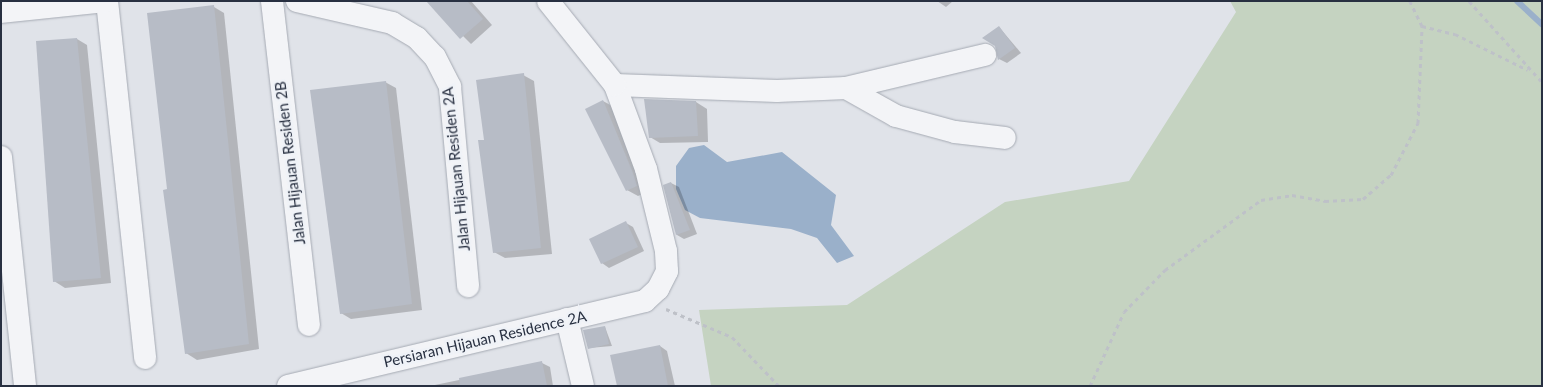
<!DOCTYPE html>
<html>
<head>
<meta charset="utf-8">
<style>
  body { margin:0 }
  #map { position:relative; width:1543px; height:387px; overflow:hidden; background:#e0e3e9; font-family:Lato,sans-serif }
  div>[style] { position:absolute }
  .green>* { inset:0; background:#c5d3c1 }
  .water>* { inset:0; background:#9ab0ca }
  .shadow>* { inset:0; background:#0003 }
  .stream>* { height:6px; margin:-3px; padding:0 3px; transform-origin:3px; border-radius:3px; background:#9ab0ca }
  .building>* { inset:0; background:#b7bcc6 }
  .path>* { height:3px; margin-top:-1.5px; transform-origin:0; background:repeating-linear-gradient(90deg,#bec1c8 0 4px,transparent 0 8px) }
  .roads { filter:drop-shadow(0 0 1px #a5aab3) drop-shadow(0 0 1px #a5aab3) }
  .minor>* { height:22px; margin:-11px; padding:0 11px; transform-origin:11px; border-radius:11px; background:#f3f4f7 }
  span { translate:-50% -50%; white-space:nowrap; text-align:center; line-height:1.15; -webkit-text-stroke:5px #eff2f7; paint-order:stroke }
  .street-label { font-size:15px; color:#283041 }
  .frame { position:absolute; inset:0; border:2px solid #283041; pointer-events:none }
</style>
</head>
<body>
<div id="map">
  <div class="green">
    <div style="clip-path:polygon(1230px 1px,1542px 1px,1542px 386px,711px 386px,699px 310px,847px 305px,1005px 202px,1129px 181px,1236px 12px)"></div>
  </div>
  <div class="water">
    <div style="clip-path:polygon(704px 145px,727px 162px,782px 152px,836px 195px,831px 225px,854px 256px,837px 263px,817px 238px,791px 229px,700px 218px,685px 210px,676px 189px,676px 166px,689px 148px)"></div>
  </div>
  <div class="shadow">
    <div style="clip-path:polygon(428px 1px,471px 1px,492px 25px,471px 44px)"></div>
    <div style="clip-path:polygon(937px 1px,953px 1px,946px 7px)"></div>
    <div style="clip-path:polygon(214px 7px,224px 13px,259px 349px,197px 360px,186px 353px)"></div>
    <div style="clip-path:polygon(999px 27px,1021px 53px,1007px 63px,999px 59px,996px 46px)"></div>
    <div style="clip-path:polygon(77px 39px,87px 45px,111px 283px,65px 288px,54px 281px)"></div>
    <div style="clip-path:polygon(523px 75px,534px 81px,552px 254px,505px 258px,494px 252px,485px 141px)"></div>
    <div style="clip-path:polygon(385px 82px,396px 88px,422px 310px,351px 319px,341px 313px)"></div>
    <div style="clip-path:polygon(603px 101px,614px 107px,647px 192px,638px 196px,627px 190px)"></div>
    <div style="clip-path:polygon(696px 102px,707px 109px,708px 142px,660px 143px,650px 137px)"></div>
    <div style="clip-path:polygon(671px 183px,679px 187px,697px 234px,684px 239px,677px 235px)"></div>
    <div style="clip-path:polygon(626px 223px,633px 227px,644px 251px,609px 268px,602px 263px)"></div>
    <div style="clip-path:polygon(605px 327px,612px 346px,589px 348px)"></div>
    <div style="clip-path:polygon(660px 346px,667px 351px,675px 386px,618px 386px)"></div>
    <div style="clip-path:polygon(542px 363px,550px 367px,553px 386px,430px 386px)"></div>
  </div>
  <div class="stream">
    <div style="left:1517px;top:1px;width:34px;rotate:43deg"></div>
  </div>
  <div class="building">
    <div style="clip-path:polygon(426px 1px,467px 1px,483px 19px,460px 39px)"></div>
    <div style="clip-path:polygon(214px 5px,249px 344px,185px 354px,163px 190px,167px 189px,147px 13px)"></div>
    <div style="clip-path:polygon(999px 26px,1015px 48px,998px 60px,995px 46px,982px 38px)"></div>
    <div style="clip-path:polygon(77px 38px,101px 278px,53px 282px,36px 41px)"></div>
    <div style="clip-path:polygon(524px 73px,541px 248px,493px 253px,478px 140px,484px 140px,476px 80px)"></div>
    <div style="clip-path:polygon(386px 81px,412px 304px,340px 314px,310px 90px)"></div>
    <div style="clip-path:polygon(644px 99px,696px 101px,698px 136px,649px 138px)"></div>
    <div style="clip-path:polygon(603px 100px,633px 173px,637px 186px,626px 191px,585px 109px)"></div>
    <div style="clip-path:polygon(671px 182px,690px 230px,676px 235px,663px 185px)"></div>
    <div style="clip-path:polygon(626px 221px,638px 247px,601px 264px,589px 239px)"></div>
    <div style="clip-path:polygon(605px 326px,609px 344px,588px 349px,583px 330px)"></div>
    <div style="clip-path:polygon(660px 345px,668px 386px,617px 386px,610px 355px)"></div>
    <div style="clip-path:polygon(542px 361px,547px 386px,460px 386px,459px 378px)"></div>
  </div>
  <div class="path">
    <div style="left:1469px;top:1px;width:109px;rotate:48deg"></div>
    <div style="left:1422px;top:26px;width:34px;rotate:14deg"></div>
    <div style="left:1455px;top:34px;width:81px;rotate:26.3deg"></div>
    <div style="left:666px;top:309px;width:72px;rotate:23deg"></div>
    <div style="left:732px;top:337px;width:68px;rotate:46.2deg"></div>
    <div style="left:1090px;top:386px;width:81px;rotate:-65.3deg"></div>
    <div style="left:1124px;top:312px;width:59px;rotate:-45.7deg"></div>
    <div style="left:1165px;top:270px;width:119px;rotate:-36.1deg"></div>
    <div style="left:1261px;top:200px;width:31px;rotate:-9deg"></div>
    <div style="left:1292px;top:195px;width:34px;rotate:10deg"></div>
    <div style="left:1325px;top:201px;width:38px;rotate:-3deg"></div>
    <div style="left:1363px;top:199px;width:37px;rotate:-41deg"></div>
    <div style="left:1391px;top:175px;width:59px;rotate:-62.6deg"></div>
    <div style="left:1418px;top:123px;width:97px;rotate:-87.6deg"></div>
    <div style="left:1422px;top:26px;width:28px;rotate:-116deg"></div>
  </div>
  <div class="roads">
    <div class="minor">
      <div style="left:107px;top:1px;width:359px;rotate:83.9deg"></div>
      <div style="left:272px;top:1px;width:326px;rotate:83.5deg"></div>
      <div style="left:297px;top:1px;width:98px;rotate:13deg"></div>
      <div style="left:392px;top:23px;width:29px;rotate:31deg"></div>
      <div style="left:417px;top:38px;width:26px;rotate:47deg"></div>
      <div style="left:435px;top:57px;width:34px;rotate:63deg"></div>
      <div style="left:450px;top:87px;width:200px;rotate:84.8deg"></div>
      <div style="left:1px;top:12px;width:106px;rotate:-6deg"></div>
      <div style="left:615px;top:85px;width:162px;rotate:2.1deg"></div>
      <div style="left:777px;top:91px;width:69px;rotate:-2.5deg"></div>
      <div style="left:846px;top:88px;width:143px;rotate:-13.4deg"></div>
      <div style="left:846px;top:88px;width:57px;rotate:29.2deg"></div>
      <div style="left:896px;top:116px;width:61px;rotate:15.2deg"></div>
      <div style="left:955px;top:132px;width:50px;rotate:6.8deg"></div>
      <div style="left:1px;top:157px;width:230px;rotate:84deg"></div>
      <div style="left:567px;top:319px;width:69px;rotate:76.6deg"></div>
      <div style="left:288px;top:386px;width:367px;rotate:-13.4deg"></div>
      <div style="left:645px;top:301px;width:18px;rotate:-43deg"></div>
      <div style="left:658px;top:289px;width:20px;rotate:-63deg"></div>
      <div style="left:667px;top:271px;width:20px;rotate:-93deg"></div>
      <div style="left:666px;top:251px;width:84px;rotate:-103.7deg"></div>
      <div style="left:646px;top:169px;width:90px;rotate:-110.3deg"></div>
      <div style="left:615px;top:85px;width:107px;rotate:-128.6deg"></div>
    </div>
  </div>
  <div class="street-label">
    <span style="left:290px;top:163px;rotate:-97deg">Jalan Hijauan Residen 2B</span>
    <span style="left:456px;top:169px;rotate:-96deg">Jalan Hijauan Residen 2A</span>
    <span style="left:485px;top:339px;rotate:-13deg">Persiaran Hijauan Residence 2A</span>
  </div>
  <div class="frame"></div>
</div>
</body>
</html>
